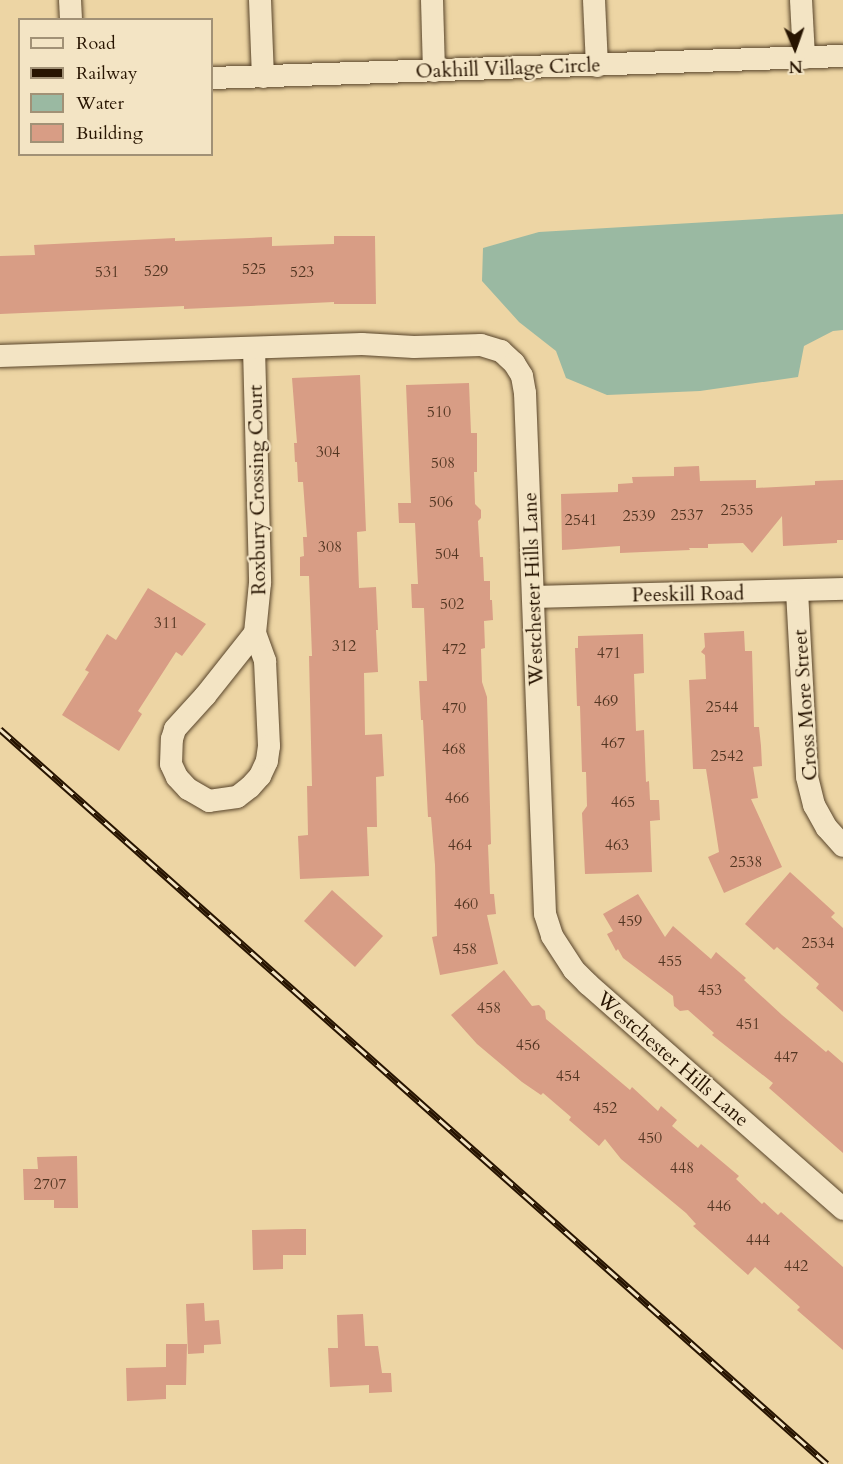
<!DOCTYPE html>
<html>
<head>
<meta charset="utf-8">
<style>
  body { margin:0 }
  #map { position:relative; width:843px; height:1464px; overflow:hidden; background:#edd5a4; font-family:Cardo,serif }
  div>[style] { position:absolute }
  .water>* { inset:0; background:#9ab9a2 }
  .building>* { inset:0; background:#d89d85 }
  .roads { filter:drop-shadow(0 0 2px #58442a) drop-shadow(0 0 2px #58442a) }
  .street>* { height:22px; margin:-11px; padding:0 11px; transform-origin:11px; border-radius:11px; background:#f3e4c4 }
  .rail>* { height:7px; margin-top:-3.5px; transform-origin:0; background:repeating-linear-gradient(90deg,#f3e4c4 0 14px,#271401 0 28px); box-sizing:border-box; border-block:2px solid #271401 }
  span { translate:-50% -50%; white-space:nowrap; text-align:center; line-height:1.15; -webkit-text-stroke:4.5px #f3e4c4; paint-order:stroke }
  .number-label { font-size:16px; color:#533622 }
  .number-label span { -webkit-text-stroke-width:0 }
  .street-label { font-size:20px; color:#271401 }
  .legend { position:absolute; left:18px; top:18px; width:195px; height:138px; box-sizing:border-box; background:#f3e4c4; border:2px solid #a19176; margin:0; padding:8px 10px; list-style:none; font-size:18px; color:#271401 }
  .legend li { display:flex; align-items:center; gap:12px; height:30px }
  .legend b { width:30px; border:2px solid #a19176 }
  .north { position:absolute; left:765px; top:18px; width:60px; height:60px; -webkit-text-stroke:4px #f3e4c4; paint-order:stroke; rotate:178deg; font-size:16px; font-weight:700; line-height:24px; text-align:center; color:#271401 }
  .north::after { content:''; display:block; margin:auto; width:21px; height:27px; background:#271401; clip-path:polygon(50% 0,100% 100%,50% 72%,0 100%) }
</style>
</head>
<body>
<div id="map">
  <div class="water">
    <div style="clip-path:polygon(843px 214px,843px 330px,833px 331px,804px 346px,798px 377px,700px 391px,607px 395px,566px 378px,556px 351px,519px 322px,482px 281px,483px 248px,539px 232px)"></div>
  </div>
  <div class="building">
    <div style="clip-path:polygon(334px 236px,375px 236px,376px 304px,334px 304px,334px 302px,184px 309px,184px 306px,0 314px,0 256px,35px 255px,34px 245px,175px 238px,175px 241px,272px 237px,272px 246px,334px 244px)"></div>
    <div style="clip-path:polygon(360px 375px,366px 531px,357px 532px,359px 588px,376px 587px,378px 630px,376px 630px,378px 672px,364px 673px,365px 735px,382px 734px,384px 776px,376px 777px,377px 827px,367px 827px,369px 876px,300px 879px,298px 836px,308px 835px,307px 786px,312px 786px,309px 656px,312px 656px,309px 576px,300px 576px,300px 557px,304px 556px,303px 537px,307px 537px,303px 482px,298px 482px,297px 462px,295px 462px,294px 443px,297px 443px,292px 378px)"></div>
    <div style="clip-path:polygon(469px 383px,471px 433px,477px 433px,477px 472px,474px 472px,475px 504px,481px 510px,481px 518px,478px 521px,480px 557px,483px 557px,484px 581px,490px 581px,490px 600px,492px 600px,493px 620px,484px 621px,485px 648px,481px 649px,482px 682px,487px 697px,491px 844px,488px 845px,490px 894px,494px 894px,496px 914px,487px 915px,498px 964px,440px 975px,432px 937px,437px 936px,435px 865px,431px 817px,428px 817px,423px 720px,421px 720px,419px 681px,427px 681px,424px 608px,412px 608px,411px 584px,418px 584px,415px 523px,399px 523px,398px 503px,411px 503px,406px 385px)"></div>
    <div style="clip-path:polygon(699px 466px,700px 481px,756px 480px,756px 488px,815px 485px,815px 481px,843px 480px,843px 540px,837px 540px,837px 543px,783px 546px,782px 516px,752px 553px,743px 543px,708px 544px,708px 548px,689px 548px,690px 550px,620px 553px,620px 546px,562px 550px,561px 494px,618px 492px,618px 484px,633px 483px,632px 477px,674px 476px,674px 467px)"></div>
    <div style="clip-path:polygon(148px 588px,206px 624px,182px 656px,176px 652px,138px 711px,142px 714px,119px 751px,62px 715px,89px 672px,85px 670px,107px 634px,116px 640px)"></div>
    <div style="clip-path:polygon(744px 631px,745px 651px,752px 651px,754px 727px,759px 727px,761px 746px,762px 766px,753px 767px,758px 798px,751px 799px,782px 867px,724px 893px,708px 857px,719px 852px,706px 769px,693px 769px,689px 680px,706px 679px,705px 655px,701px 652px,705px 647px,704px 633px)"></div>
    <div style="clip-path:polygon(643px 634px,644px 673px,634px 674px,636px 731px,644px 730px,646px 782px,649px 781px,650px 800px,659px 800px,660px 820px,650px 821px,652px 872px,585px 874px,582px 813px,587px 806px,586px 772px,582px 772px,580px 706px,577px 706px,575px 648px,578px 648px,578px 636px)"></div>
    <div style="clip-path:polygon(790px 872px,835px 913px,831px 917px,843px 928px,843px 1012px,816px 988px,819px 984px,777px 947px,774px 950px,745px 924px)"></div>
    <div style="clip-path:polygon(332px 890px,383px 936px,355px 967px,304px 921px)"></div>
    <div style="clip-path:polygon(638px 894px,665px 937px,673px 926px,711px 959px,716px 952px,746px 978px,744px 980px,782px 1015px,826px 1052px,828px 1050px,843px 1063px,843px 1153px,769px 1088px,773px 1083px,712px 1035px,714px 1033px,688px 1010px,680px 1011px,674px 1006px,673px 996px,623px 958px,618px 949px,616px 951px,607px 934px,613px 931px,603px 914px)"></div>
    <div style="clip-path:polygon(504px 970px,532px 1006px,539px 1005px,545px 1011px,546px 1019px,630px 1090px,632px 1087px,658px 1111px,661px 1106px,677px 1120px,672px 1126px,698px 1148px,701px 1144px,739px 1176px,736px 1179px,762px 1204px,764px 1202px,778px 1215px,781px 1212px,843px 1267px,843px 1350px,797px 1310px,800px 1307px,755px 1267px,748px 1275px,693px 1226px,696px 1224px,686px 1213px,621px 1159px,605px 1139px,599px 1146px,569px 1120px,571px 1117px,543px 1093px,541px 1095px,522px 1082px,477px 1044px,451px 1015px)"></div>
    <div style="clip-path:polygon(77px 1156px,78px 1208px,54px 1208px,54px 1200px,24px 1200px,23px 1169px,38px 1169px,37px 1157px)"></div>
    <div style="clip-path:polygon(296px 1229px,306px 1229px,306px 1255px,283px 1255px,283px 1269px,253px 1270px,252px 1230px)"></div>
    <div style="clip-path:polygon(204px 1303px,205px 1321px,219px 1320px,221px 1344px,204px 1345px,204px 1353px,188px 1354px,186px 1304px)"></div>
    <div style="clip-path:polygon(363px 1314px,365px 1346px,378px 1346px,382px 1373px,391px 1373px,392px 1392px,369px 1393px,369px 1385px,330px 1387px,328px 1348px,338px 1348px,337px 1315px)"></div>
    <div style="clip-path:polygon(166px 1344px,187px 1344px,186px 1385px,166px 1385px,166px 1399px,127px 1401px,126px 1368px,166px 1367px)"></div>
  </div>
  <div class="roads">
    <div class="street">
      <div style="left:70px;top:0;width:20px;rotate:87deg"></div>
      <div style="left:260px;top:0;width:77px;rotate:87.8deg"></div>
      <div style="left:432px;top:0;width:71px;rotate:88.4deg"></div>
      <div style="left:594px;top:0;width:66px;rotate:87.4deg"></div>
      <div style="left:801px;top:0;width:58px;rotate:87deg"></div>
      <div style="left:212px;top:78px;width:631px;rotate:-2deg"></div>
      <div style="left:254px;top:348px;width:235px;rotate:88.5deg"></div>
      <div style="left:260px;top:583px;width:50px;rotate:95.7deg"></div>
      <div style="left:255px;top:633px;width:30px;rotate:70deg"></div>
      <div style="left:265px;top:661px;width:85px;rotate:87.3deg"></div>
      <div style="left:269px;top:746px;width:15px;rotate:98deg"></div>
      <div style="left:267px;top:761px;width:17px;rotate:115deg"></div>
      <div style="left:260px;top:776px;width:15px;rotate:132deg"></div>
      <div style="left:250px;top:787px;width:16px;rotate:142deg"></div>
      <div style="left:237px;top:797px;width:28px;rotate:172deg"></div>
      <div style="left:209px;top:801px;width:24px;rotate:-150deg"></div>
      <div style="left:188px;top:789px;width:16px;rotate:-133deg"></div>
      <div style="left:177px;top:777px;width:14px;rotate:-115deg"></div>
      <div style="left:171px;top:764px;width:25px;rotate:-88deg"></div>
      <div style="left:172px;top:739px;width:10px;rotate:-73deg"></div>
      <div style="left:175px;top:729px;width:45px;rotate:-47.7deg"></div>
      <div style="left:205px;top:696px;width:80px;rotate:-51.6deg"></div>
      <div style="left:0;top:356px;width:362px;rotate:-1.9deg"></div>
      <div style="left:362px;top:344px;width:52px;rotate:3.3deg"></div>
      <div style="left:414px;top:347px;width:67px;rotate:-1.7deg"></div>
      <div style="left:481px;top:345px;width:21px;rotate:17deg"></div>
      <div style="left:501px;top:351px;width:18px;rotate:43deg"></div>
      <div style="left:514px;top:363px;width:15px;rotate:58deg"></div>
      <div style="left:522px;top:376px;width:17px;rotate:80deg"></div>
      <div style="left:525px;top:393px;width:521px;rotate:87.8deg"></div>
      <div style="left:545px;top:914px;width:23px;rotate:72deg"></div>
      <div style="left:552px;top:936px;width:40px;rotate:57.1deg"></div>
      <div style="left:574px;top:970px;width:20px;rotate:45deg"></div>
      <div style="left:588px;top:984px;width:340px;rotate:41.4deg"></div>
      <div style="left:797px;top:591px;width:186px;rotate:86.9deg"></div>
      <div style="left:807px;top:777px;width:29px;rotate:76deg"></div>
      <div style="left:814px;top:805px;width:26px;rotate:61deg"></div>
      <div style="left:827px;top:828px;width:24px;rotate:48deg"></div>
      <div style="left:534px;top:597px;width:309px;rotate:-1.5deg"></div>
    </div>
  </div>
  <div class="rail">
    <div style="left:0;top:729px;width:1106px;rotate:41.63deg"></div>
  </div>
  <div class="number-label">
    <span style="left:254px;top:269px">525</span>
    <span style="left:156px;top:271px">529</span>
    <span style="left:107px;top:272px">531</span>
    <span style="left:302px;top:272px">523</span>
    <span style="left:439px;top:412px">510</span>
    <span style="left:328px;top:452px">304</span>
    <span style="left:443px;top:463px">508</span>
    <span style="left:441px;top:502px">506</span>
    <span style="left:737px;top:510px">2535</span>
    <span style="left:687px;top:515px">2537</span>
    <span style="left:639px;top:516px">2539</span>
    <span style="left:581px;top:520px">2541</span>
    <span style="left:330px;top:547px">308</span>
    <span style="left:447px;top:554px">504</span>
    <span style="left:452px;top:604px">502</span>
    <span style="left:166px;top:623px">311</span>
    <span style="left:344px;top:646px">312</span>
    <span style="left:454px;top:649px">472</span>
    <span style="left:609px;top:653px">471</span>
    <span style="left:606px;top:701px">469</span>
    <span style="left:722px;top:707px">2544</span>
    <span style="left:454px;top:708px">470</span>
    <span style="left:613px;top:743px">467</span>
    <span style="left:454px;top:749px">468</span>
    <span style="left:727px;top:756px">2542</span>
    <span style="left:457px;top:798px">466</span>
    <span style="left:623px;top:802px">465</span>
    <span style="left:460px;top:845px">464</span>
    <span style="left:617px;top:845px">463</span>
    <span style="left:746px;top:862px">2538</span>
    <span style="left:466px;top:904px">460</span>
    <span style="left:630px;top:921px">459</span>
    <span style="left:818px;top:943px">2534</span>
    <span style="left:465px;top:949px">458</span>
    <span style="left:670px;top:961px">455</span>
    <span style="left:710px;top:990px">453</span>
    <span style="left:489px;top:1008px">458</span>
    <span style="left:748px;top:1024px">451</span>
    <span style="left:528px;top:1045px">456</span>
    <span style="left:786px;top:1057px">447</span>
    <span style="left:568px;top:1076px">454</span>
    <span style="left:605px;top:1108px">452</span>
    <span style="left:650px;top:1138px">450</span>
    <span style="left:682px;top:1168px">448</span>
    <span style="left:50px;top:1184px">2707</span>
    <span style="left:719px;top:1206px">446</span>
    <span style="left:758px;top:1240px">444</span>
    <span style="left:796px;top:1266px">442</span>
  </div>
  <div class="street-label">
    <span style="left:508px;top:68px;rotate:-2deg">Oakhill Village Circle</span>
    <span style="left:257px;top:490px;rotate:-91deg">Roxbury Crossing Court</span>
    <span style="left:533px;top:589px;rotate:-92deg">Westchester Hills Lane</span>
    <span style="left:688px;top:594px;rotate:-1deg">Peeskill Road</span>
    <span style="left:805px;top:705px;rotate:-94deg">Cross More Street</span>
    <span style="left:673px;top:1059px;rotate:41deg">Westchester Hills Lane</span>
  </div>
  <ul class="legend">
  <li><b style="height:8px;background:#f3e4c4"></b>Road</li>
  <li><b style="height:8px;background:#271401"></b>Railway</li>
  <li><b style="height:16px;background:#9ab9a2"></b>Water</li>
  <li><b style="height:16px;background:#d89d85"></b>Building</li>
  </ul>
  <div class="north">N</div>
</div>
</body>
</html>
